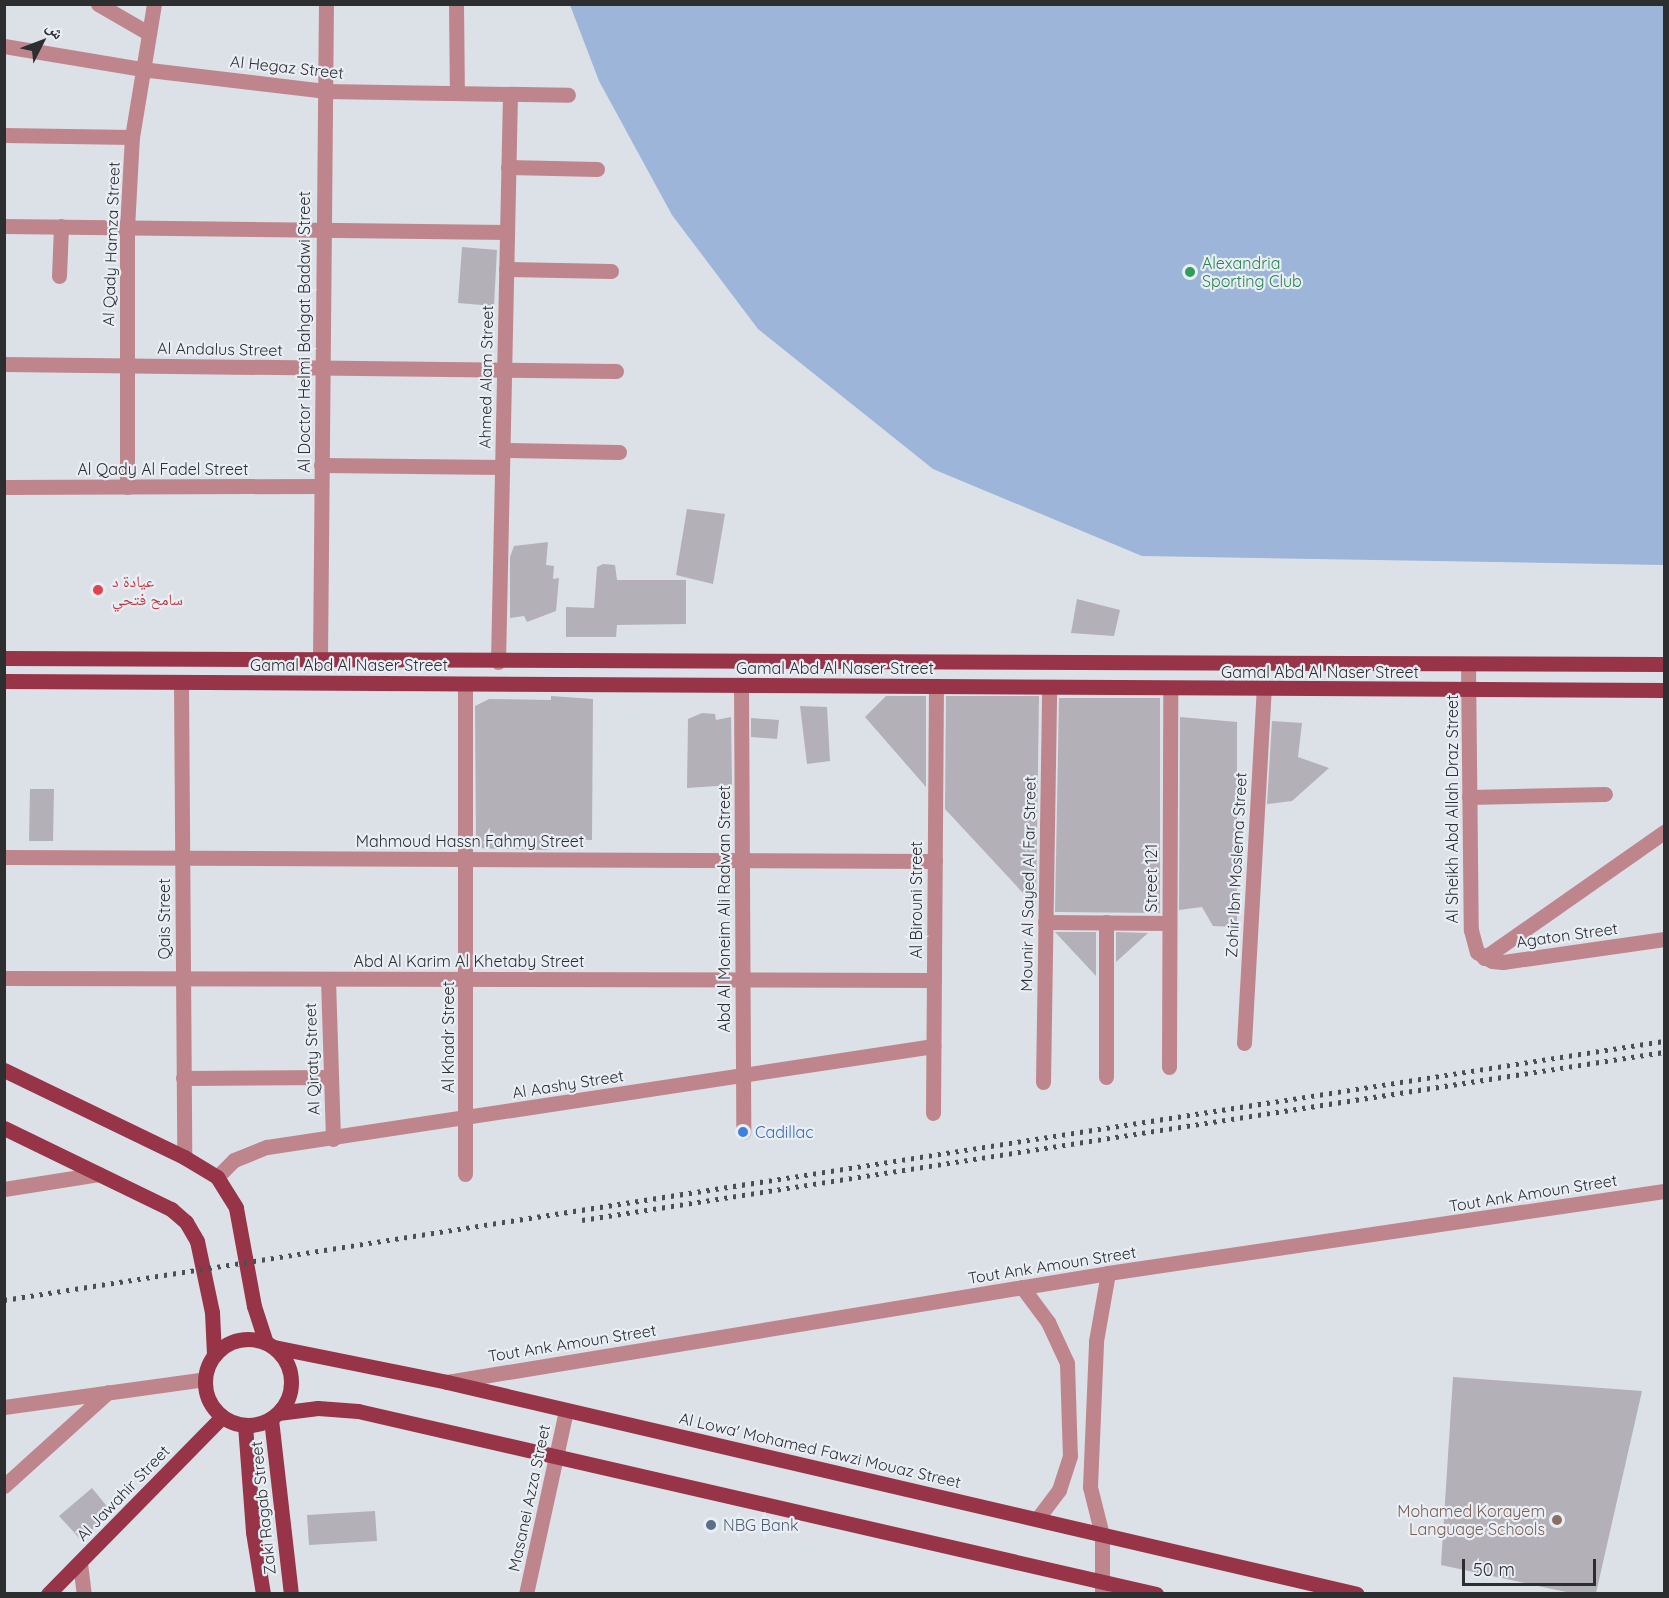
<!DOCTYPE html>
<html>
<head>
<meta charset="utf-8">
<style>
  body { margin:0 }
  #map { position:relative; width:1669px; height:1598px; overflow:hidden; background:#dce1e7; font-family:Quicksand,"Noto Naskh Arabic",sans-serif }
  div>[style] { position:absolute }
  .green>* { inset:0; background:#9cb5d8 }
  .building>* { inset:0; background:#b4b0b7 }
  .minor>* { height:15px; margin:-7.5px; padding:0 7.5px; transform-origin:7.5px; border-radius:7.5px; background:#be868c }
  .major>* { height:15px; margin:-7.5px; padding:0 7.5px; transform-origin:7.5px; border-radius:7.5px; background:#973448 }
  .major>.ring { margin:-7.5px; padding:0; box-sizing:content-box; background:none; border:15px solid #973448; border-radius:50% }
  .rail>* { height:4.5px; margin-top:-2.25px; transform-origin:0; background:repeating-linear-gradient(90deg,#4c4f51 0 3px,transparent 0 9px) }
  .dots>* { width:16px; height:16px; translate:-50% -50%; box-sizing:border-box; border:3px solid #e9eef5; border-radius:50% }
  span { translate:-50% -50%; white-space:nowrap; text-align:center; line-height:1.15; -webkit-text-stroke:4.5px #e9eef5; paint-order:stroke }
  .street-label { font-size:16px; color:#2c2e30 }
  .leisure-label { font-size:16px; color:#27864d }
  .left { translate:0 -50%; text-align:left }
  .health-label { font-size:16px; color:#be3a42 }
  .shop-label { font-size:16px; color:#366cbe }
  .education-label { font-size:16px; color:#785e54 }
  .right { translate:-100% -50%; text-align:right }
  .service-label { font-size:16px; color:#4e5e75 }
  .frame { position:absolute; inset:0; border:6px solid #2c2e30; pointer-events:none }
  .north { position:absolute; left:12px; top:12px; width:60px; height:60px; -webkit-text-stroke:4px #e9eef5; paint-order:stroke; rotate:48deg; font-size:16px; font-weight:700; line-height:24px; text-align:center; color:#2c2e30 }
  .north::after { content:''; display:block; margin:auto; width:21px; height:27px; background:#2c2e30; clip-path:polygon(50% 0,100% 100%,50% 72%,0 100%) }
  .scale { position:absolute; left:1462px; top:1559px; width:134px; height:27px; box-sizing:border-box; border:3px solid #2c2e30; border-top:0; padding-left:8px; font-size:18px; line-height:21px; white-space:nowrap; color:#2c2e30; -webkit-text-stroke:4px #e9eef5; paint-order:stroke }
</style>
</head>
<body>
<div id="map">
  <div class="green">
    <div style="clip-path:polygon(570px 5px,1664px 5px,1664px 565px,1142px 556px,933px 469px,758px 329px,672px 215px,599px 81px)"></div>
  </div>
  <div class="building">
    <div style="clip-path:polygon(462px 247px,497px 250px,494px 306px,458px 303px)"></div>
    <div style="clip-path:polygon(687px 509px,725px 514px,713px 584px,676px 575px)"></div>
    <div style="clip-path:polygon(548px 542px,546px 565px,554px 566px,553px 579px,559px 578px,556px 611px,527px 622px,524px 616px,510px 618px,510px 557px,514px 546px)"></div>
    <div style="clip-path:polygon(603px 564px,615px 565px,617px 580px,686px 580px,686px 624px,617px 625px,616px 637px,566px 637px,566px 607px,594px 608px,597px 567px)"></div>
    <div style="clip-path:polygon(1077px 599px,1120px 610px,1114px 636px,1071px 633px)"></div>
    <div style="clip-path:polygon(551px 696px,593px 699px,592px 840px,551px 839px,547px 850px,476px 848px,475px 706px,489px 699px,551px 700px)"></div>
    <div style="clip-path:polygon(886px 696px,926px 696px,926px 787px,865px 717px)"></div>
    <div style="clip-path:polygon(946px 696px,1039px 696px,1036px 907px,945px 809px)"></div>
    <div style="clip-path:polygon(1059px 698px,1160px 698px,1160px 913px,1055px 912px)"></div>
    <div style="clip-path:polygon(800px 706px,827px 707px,830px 761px,807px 764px)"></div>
    <div style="clip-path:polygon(702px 713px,715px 714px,716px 720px,731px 717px,732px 785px,687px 788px,688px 719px)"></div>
    <div style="clip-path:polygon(1180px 717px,1237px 722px,1237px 927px,1213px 926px,1202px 907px,1179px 910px)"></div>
    <div style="clip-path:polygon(751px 718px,779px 720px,777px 739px,751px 737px)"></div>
    <div style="clip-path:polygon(1272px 721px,1302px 723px,1298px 757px,1329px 768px,1292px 801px,1267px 804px)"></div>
    <div style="clip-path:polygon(30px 789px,54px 789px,53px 841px,29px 841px)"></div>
    <div style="clip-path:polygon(1055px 932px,1096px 932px,1096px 976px)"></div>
    <div style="clip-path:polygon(1116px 932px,1148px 933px,1116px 962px)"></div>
    <div style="clip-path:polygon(1453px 1377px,1642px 1391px,1596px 1593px,1571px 1593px,1441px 1565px)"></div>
    <div style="clip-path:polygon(92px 1488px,110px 1510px,82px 1541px,59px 1516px)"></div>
    <div style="clip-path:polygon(375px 1511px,377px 1541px,309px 1545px,307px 1515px)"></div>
  </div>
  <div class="minor">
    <div style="left:98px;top:4px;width:58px;rotate:30.1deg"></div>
    <div style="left:456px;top:4px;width:89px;rotate:89.4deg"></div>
    <div style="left:4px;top:46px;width:139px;rotate:9.5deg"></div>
    <div style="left:141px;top:69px;width:185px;rotate:6.8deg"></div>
    <div style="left:325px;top:91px;width:243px;rotate:0.9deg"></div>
    <div style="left:4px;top:135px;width:128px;rotate:0.9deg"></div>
    <div style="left:508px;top:167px;width:89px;rotate:1.3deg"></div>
    <div style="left:4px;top:226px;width:503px;rotate:0.68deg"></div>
    <div style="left:506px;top:269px;width:105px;rotate:1.1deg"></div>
    <div style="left:59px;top:276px;width:50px;rotate:-87.7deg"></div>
    <div style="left:4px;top:364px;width:612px;rotate:0.66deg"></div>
    <div style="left:503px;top:450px;width:116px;rotate:1deg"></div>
    <div style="left:321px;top:465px;width:181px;rotate:0.6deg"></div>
    <div style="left:4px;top:487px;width:317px;rotate:-0.2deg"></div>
    <div style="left:127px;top:487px;width:259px;rotate:-90deg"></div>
    <div style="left:127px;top:228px;width:91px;rotate:-86.9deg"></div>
    <div style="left:132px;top:137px;width:135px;rotate:-80.6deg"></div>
    <div style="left:320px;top:661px;width:657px;rotate:-89.48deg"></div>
    <div style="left:498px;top:662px;width:568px;rotate:-88.79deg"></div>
    <div style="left:1468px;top:664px;width:266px;rotate:89.4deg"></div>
    <div style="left:1471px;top:930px;width:23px;rotate:75deg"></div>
    <div style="left:1477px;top:952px;width:17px;rotate:31deg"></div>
    <div style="left:1492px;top:961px;width:11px;rotate:5deg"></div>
    <div style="left:1503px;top:962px;width:163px;rotate:-8.1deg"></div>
    <div style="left:181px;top:682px;width:475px;rotate:89.6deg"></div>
    <div style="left:741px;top:685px;width:447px;rotate:89.7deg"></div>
    <div style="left:1469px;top:797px;width:136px;rotate:-1.3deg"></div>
    <div style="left:4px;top:857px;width:931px;rotate:0.25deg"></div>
    <div style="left:1045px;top:922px;width:124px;rotate:0.5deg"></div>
    <div style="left:1106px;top:922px;width:155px;rotate:90deg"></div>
    <div style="left:1484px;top:958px;width:220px;rotate:-35deg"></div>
    <div style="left:4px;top:978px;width:930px;rotate:0.12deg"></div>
    <div style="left:328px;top:979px;width:160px;rotate:88.2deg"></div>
    <div style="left:1244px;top:1043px;width:355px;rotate:-86.8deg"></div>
    <div style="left:1169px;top:1067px;width:377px;rotate:-89.8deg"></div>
    <div style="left:183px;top:1078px;width:148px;rotate:-0.4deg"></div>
    <div style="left:1043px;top:1082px;width:395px;rotate:-89.1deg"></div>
    <div style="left:933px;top:1113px;width:427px;rotate:-89.6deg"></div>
    <div style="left:465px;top:1174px;width:490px;rotate:-90deg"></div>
    <div style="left:217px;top:1177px;width:24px;rotate:-45deg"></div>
    <div style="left:234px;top:1160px;width:35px;rotate:-22deg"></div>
    <div style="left:267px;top:1147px;width:674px;rotate:-8.62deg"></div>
    <div style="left:4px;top:1189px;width:96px;rotate:-9deg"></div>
    <div style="left:1022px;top:1287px;width:44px;rotate:53.4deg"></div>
    <div style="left:1048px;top:1322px;width:45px;rotate:65.1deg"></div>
    <div style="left:1067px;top:1363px;width:93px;rotate:88.2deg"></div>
    <div style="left:1070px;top:1456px;width:36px;rotate:108deg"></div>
    <div style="left:1059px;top:1490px;width:36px;rotate:127deg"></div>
    <div style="left:447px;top:1382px;width:670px;rotate:-9.36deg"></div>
    <div style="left:1108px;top:1273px;width:562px;rotate:-8.39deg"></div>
    <div style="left:4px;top:1407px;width:203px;rotate:-7.9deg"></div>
    <div style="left:4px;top:1486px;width:140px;rotate:-42.1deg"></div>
    <div style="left:80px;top:1563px;width:31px;rotate:83deg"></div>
    <div style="left:526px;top:1594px;width:188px;rotate:-77.7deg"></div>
    <div style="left:1102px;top:1594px;width:59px;rotate:-90deg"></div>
    <div style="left:1102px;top:1535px;width:49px;rotate:-104deg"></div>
    <div style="left:1090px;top:1487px;width:146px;rotate:-87.6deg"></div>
    <div style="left:1096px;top:1341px;width:69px;rotate:-80deg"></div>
  </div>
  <div class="major">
    <div style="left:4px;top:658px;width:1660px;rotate:0.21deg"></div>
    <div style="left:4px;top:681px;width:1660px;rotate:0.31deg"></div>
    <div style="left:4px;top:1070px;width:200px;rotate:25.8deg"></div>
    <div style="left:184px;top:1157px;width:39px;rotate:31deg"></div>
    <div style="left:217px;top:1177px;width:36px;rotate:58deg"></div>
    <div style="left:236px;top:1208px;width:100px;rotate:79.6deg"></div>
    <div style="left:254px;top:1306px;width:38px;rotate:72deg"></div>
    <div style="left:4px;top:1128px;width:186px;rotate:25.9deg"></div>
    <div style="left:171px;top:1209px;width:20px;rotate:41deg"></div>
    <div style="left:186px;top:1222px;width:22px;rotate:60deg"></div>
    <div style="left:197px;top:1241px;width:73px;rotate:78.1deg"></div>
    <div style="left:212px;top:1312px;width:43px;rotate:87.3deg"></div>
    <div class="ring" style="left:205px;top:1339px;width:71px;height:71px"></div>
    <div style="left:274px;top:1347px;width:177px;rotate:11.4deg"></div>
    <div style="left:447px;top:1382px;width:934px;rotate:13.11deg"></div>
    <div style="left:278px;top:1413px;width:40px;rotate:-7.1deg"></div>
    <div style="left:318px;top:1408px;width:40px;rotate:4.3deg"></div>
    <div style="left:358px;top:1411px;width:819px;rotate:12.92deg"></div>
    <div style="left:271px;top:1419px;width:176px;rotate:83.5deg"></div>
    <div style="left:245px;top:1425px;width:107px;rotate:85.7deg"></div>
    <div style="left:253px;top:1532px;width:63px;rotate:80.8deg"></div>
    <div style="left:48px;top:1594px;width:248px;rotate:-45.5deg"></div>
  </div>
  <div class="rail">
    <div style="left:582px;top:1220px;width:1095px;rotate:-8.83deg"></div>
    <div style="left:4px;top:1300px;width:1680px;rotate:-8.87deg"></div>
  </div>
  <div class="dots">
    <div style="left:1190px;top:272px;background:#2e9e5b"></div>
    <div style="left:98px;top:590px;background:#e0444e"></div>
    <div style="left:743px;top:1132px;background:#3f7fe0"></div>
    <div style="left:1557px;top:1520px;background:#8d6e63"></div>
    <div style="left:711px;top:1525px;background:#5c6f8a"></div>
  </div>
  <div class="street-label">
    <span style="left:287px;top:67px;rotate:6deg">Al Hegaz Street</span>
    <span style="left:111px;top:244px;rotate:-88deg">Al Qady Hamza Street</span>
    <span style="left:304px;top:332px;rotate:-90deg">Al Doctor Helmi Bahgat Badawi Street</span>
    <span style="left:220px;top:349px;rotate:1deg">Al Andalus Street</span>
    <span style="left:486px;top:377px;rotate:-89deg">Ahmed Alam Street</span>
    <span style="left:163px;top:469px">Al Qady Al Fadel Street</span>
    <span style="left:349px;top:665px">Gamal Abd Al Naser Street</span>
    <span style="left:835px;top:668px">Gamal Abd Al Naser Street</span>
    <span style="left:1320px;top:672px">Gamal Abd Al Naser Street</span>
    <span style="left:1452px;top:809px;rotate:-90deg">Al Sheikh Abd Allah Draz Street</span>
    <span style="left:470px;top:841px">Mahmoud Hassn Fahmy Street</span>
    <span style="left:1236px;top:865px;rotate:-87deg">Zohir Ibn Moslema Street</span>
    <span style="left:1151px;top:878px;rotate:-90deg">Street 121</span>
    <span style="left:1028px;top:884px;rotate:-89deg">Mounir Al Sayed Al Far Street</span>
    <span style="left:916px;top:900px;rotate:-90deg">Al Birouni Street</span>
    <span style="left:724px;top:909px;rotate:-90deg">Abd Al Moneim Ali Radwan Street</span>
    <span style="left:164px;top:919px;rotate:-90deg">Qais Street</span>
    <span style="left:1567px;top:935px;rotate:-8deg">Agaton Street</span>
    <span style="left:469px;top:961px">Abd Al Karim Al Khetaby Street</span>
    <span style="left:448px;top:1037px;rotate:-90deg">Al Khadr Street</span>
    <span style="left:312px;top:1059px;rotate:-92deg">Al Qiraty Street</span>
    <span style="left:568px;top:1084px;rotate:-9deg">Al Aashy Street</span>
    <span style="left:1533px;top:1193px;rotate:-9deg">Tout Ank Amoun Street</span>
    <span style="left:1052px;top:1265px;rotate:-9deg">Tout Ank Amoun Street</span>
    <span style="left:572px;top:1343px;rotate:-9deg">Tout Ank Amoun Street</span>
    <span style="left:820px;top:1450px;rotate:13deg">Al Lowa' Mohamed Fawzi Mouaz Street</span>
    <span style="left:123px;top:1493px;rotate:-46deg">Al Jawahir Street</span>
    <span style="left:529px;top:1498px;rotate:-78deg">Masanei Azza Street</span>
    <span style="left:263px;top:1508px;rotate:-96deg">Zaki Ragab Street</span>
  </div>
  <div class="leisure-label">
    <span class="left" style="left:1202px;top:272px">Alexandria<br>Sporting Club</span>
  </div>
  <div class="health-label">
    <span class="left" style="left:112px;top:590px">عيادة د<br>سامح فتحي</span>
  </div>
  <div class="shop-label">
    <span class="left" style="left:755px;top:1132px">Cadillac</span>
  </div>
  <div class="education-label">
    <span class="right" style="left:1545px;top:1520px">Mohamed Korayem<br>Language Schools</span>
  </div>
  <div class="service-label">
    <span class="left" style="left:723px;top:1525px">NBG Bank</span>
  </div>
  <div class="frame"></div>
  <div class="north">ش</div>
  <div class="scale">50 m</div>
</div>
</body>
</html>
